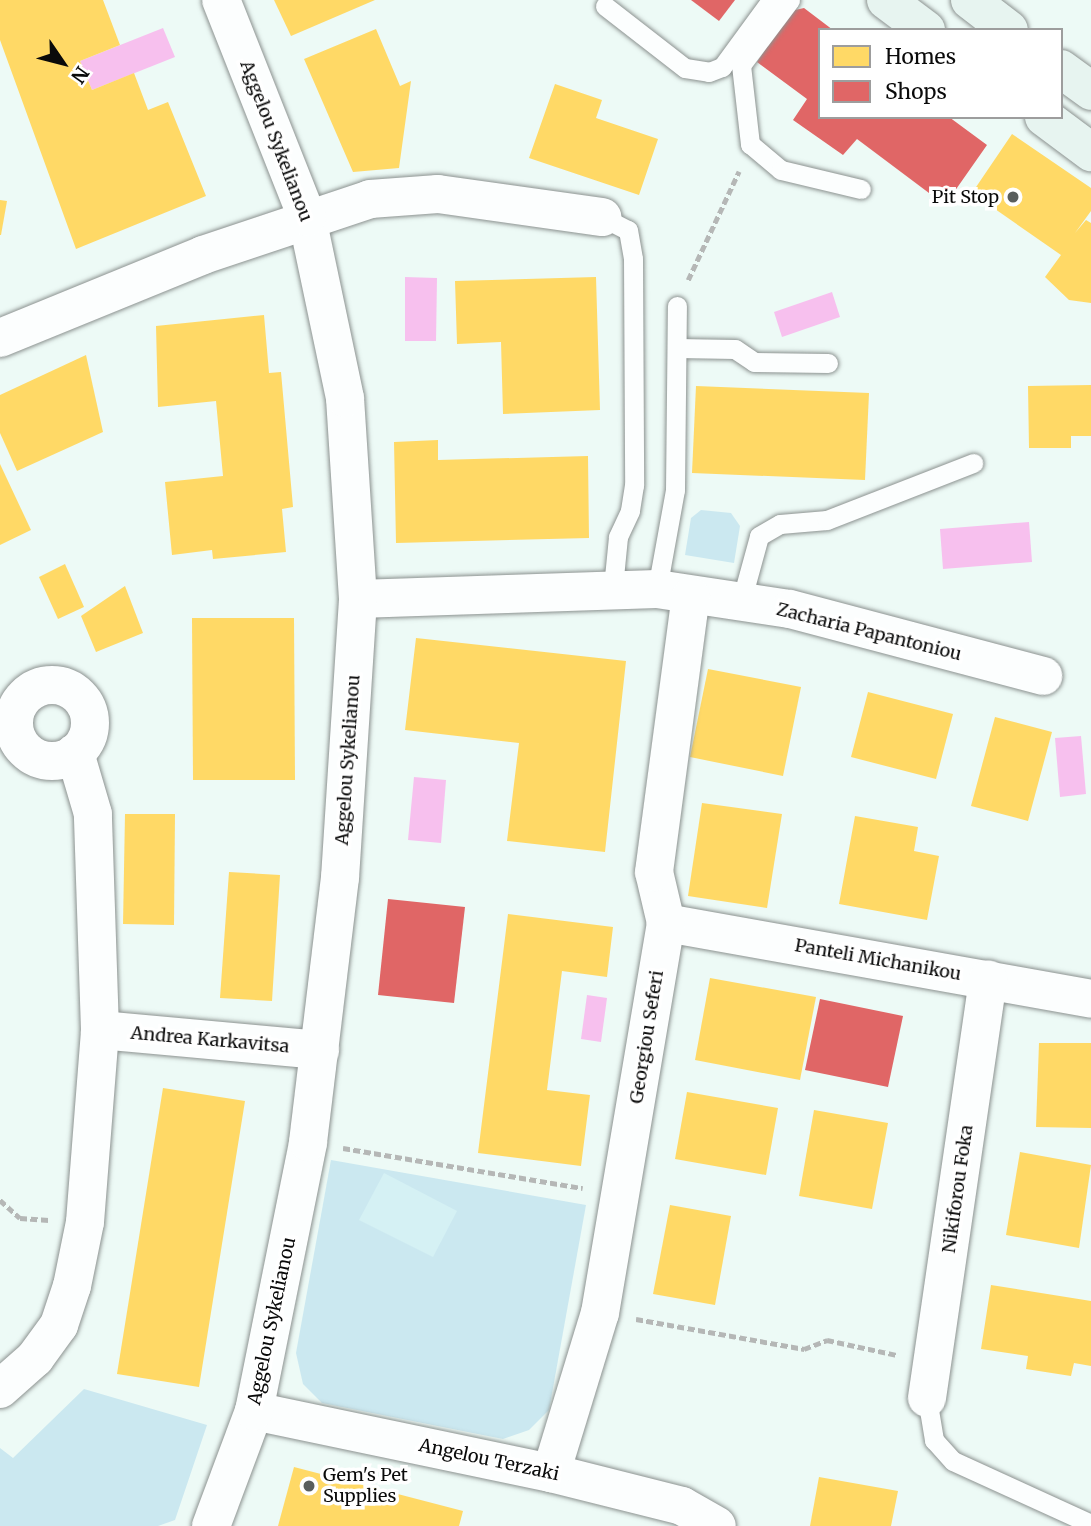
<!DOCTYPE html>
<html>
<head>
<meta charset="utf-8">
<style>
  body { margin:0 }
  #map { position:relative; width:1091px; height:1526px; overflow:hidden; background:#edfaf6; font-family:Merriweather,serif }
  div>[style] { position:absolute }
  .green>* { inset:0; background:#cbe8f0 }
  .pitch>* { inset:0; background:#d5f1f4 }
  .water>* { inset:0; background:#f7c0ee }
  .homes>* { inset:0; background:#ffd966 }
  .shops>* { inset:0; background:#e06666 }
  .path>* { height:4.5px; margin-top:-2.25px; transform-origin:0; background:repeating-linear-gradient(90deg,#b5b7b6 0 7px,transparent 0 10.5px) }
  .roads { filter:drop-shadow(0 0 2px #8c9290) drop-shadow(0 0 2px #8c9290) }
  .lane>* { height:19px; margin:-9.5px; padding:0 9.5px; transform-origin:9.5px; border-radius:9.5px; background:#fcfefe }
  .street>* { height:38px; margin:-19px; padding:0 19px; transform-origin:19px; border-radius:19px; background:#fcfefe }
  .street>.ring { margin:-19px; padding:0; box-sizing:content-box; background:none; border:38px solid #fcfefe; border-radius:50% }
  .secondary>* { height:38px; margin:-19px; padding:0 19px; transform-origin:19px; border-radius:19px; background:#e7f4f0 }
  .dots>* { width:19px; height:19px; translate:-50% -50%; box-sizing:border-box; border:4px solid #fff; border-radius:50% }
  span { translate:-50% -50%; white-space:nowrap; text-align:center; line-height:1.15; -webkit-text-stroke:7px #fff; paint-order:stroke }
  .street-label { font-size:18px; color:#0a0a0a }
  .poi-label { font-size:18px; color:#0a0a0a }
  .right { translate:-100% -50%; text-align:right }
  .left { translate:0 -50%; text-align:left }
  .legend { position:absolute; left:818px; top:28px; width:245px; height:91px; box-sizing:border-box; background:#fff; border:2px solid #9d9d9d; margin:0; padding:9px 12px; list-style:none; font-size:21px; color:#0a0a0a }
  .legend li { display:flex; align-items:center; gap:14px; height:35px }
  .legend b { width:35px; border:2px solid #9d9d9d }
  .north { position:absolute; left:28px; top:28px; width:70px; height:70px; -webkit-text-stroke:5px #fff; paint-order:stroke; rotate:125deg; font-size:19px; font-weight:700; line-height:28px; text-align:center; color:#0a0a0a }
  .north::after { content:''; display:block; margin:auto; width:24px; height:32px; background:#0a0a0a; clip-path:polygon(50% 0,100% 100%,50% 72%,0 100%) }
</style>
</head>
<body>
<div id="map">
  <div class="green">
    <div style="clip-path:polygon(701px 510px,731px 513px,740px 526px,734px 563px,685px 555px,691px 518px)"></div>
    <div style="clip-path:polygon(331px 1160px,586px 1205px,549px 1410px,529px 1430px,503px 1439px,322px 1403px,303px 1384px,296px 1353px)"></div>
    <div style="clip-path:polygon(84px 1389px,207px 1425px,175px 1520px,158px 1526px,0 1526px,0 1448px,13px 1458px)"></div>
  </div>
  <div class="pitch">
    <div style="clip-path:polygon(384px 1173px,457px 1211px,433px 1257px,359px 1220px)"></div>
  </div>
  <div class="water">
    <div style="clip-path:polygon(163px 28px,175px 57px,92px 90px,80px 61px)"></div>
    <div style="clip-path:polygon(405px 277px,437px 278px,436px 341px,405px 341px)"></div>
    <div style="clip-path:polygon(832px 292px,840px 317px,782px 337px,774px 312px)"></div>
    <div style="clip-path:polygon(1029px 522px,1032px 562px,943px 569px,940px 529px)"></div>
    <div style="clip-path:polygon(1081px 736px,1086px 794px,1060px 797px,1055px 738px)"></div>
    <div style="clip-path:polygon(414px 777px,446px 780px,441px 843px,408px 840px)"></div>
    <div style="clip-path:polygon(587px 995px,607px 998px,601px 1042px,581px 1039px)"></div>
  </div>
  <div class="homes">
    <div style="clip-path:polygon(0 0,103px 0,120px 45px,80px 61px,92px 90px,134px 73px,148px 110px,168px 102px,206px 196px,76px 249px,0 40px)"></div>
    <div style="clip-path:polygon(274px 0,375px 0,291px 36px)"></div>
    <div style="clip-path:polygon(376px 29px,400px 86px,411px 81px,399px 168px,353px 172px,304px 59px)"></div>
    <div style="clip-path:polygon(555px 84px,602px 100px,596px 118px,658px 139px,639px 195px,529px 158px)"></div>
    <div style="clip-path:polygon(1012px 134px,1091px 188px,1091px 211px,1075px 233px,1086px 220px,1091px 223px,1091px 303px,1069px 300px,1045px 277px,1061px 255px,972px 193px)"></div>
    <div style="clip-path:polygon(0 200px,7px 201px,1px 235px,0 235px)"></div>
    <div style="clip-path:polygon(596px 277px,600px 410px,503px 414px,501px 342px,457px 344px,455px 281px)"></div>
    <div style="clip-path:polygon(264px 315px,269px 373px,281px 372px,293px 507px,282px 509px,286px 552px,213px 559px,212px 550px,172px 555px,165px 482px,223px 476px,216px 401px,158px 407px,156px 326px)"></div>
    <div style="clip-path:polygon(86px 355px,103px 432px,17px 471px,0 433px,0 395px)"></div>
    <div style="clip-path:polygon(1091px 385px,1091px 436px,1071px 436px,1071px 448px,1029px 448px,1028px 386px)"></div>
    <div style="clip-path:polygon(696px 386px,869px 393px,865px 480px,692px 473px)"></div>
    <div style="clip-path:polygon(438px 440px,438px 460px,588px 456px,589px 538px,396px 543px,394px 442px)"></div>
    <div style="clip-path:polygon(0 464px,31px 530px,0 545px)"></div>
    <div style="clip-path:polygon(65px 564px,84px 607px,58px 619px,39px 577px)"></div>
    <div style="clip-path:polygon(125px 586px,143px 633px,96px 652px,81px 616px)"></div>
    <div style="clip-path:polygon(192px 618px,294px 618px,295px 780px,193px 780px)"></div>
    <div style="clip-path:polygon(416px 638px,626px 661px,605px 852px,507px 841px,519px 743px,405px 730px)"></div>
    <div style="clip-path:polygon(708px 669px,801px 687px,783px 776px,690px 757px)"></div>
    <div style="clip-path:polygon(868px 692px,953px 714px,936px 779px,851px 757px)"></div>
    <div style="clip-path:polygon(995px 717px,1052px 732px,1028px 821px,971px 806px)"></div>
    <div style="clip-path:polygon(702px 803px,782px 814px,767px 908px,688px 896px)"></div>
    <div style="clip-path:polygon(125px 814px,175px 814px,174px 925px,123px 924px)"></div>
    <div style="clip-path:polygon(855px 816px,918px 827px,914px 851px,939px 856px,927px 920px,839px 904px)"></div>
    <div style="clip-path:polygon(229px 872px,280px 875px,272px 1001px,220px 998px)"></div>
    <div style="clip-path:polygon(508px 914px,613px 927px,607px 977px,562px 971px,547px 1090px,590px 1095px,581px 1166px,478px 1153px)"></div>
    <div style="clip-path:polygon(710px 978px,816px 997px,800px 1080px,695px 1060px)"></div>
    <div style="clip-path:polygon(1039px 1043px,1091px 1043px,1091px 1128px,1036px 1127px)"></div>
    <div style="clip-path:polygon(163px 1088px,245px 1101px,199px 1387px,117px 1374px)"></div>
    <div style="clip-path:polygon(687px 1092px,778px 1108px,766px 1175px,675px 1159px)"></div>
    <div style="clip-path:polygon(814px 1110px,888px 1123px,872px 1209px,799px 1196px)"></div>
    <div style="clip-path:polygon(1020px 1152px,1091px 1165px,1079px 1248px,1006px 1235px)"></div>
    <div style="clip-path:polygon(670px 1205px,731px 1216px,715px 1305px,653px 1294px)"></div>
    <div style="clip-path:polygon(991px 1285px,1091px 1301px,1091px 1366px,1074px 1363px,1071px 1376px,1026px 1369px,1028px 1356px,981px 1349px)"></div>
    <div style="clip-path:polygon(294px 1467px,463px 1511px,459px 1526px,278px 1526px)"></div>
    <div style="clip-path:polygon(819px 1477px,898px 1491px,891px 1526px,810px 1526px)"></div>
  </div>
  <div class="shops">
    <div style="clip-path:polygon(691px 0,735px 0,719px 21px)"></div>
    <div style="clip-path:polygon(804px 8px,833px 30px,820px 30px,820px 117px,949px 117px,987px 145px,945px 205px,857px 139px,843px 155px,793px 120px,807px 99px,757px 62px,791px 11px)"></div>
    <div style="clip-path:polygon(388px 899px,465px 907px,454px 1003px,378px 995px)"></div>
    <div style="clip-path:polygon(820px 999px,903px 1016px,888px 1087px,805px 1070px)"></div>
  </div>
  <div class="path">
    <div style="left:688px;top:280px;width:120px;rotate:-64.9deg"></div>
    <div style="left:343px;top:1148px;width:243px;rotate:9.5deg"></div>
    <div style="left:0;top:1200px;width:27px;rotate:42deg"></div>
    <div style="left:20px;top:1218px;width:29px;rotate:4deg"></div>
    <div style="left:636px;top:1319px;width:171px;rotate:10.1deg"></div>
    <div style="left:804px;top:1349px;width:25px;rotate:-21deg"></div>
    <div style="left:827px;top:1340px;width:72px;rotate:12.1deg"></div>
  </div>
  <div class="roads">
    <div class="lane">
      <div style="left:790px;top:0;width:81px;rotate:127deg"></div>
      <div style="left:741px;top:65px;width:80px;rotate:83.5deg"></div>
      <div style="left:750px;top:144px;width:40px;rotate:40deg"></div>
      <div style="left:781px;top:170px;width:82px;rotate:13.4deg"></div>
      <div style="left:605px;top:6px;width:101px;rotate:37.8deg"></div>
      <div style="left:685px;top:68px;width:24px;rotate:9deg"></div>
      <div style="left:709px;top:72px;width:14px;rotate:-21deg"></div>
      <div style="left:722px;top:67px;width:83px;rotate:-53.8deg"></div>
      <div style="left:602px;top:217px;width:29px;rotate:27deg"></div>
      <div style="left:628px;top:230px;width:29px;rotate:80deg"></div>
      <div style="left:633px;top:259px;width:226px;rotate:89.7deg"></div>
      <div style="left:634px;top:485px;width:26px;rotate:99deg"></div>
      <div style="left:630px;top:511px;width:29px;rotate:115deg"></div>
      <div style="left:618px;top:537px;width:50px;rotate:95.7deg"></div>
      <div style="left:677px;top:348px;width:58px;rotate:1deg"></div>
      <div style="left:735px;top:349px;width:23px;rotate:34deg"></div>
      <div style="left:754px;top:362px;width:74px;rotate:0.8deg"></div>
      <div style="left:657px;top:589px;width:101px;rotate:-79.7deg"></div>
      <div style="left:675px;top:490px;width:184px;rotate:-89.4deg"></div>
      <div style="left:741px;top:602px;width:68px;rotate:-74.7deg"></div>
      <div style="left:759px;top:536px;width:24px;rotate:-30deg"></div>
      <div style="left:780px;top:524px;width:47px;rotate:-4.9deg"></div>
      <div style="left:827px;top:520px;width:157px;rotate:-21.3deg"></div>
      <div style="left:0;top:732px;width:14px;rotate:-8deg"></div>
      <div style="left:927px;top:1398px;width:43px;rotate:80.5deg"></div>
      <div style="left:934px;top:1440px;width:28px;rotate:48deg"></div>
      <div style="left:953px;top:1461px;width:152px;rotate:24.5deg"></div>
    </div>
    <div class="street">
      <div style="left:0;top:338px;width:219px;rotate:-22.2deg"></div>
      <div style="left:203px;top:255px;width:176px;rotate:-18.5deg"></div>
      <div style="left:370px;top:199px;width:68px;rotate:-4.2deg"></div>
      <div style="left:438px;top:194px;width:166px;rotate:8deg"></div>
      <div style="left:358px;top:599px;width:299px;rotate:-1.9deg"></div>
      <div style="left:657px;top:589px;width:134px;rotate:8.6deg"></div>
      <div style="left:790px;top:609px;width:262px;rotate:14.8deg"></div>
      <div class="ring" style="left:14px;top:685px;width:38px;height:38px"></div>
      <div style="left:666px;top:923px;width:432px;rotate:10.1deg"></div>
      <div style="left:100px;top:1030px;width:221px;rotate:5.2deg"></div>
      <div style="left:0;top:1389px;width:47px;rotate:-41.5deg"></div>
      <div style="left:35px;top:1358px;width:41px;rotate:-54deg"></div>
      <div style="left:59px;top:1325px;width:41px;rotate:-71.6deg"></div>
      <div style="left:72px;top:1286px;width:65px;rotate:-78.5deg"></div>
      <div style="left:85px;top:1222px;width:193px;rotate:-85.5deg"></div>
      <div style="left:100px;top:1030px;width:216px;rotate:-91.9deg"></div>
      <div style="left:93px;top:814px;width:64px;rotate:-106.4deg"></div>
      <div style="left:927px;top:1398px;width:423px;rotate:-81.7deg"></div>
      <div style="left:254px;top:1411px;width:303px;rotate:11.8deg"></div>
      <div style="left:551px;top:1473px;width:135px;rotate:14.1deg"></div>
      <div style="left:682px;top:1506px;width:40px;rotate:29.7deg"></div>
      <div style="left:551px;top:1473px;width:167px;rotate:-73deg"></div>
      <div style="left:600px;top:1313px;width:396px;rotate:-80.4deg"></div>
      <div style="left:666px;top:923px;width:52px;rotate:-103.2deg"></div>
      <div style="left:654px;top:872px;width:278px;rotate:-82.4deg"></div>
      <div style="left:211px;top:1526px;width:123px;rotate:-69.5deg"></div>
      <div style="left:254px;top:1411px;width:274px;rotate:-78.6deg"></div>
      <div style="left:308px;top:1142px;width:266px;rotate:-83.1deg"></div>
      <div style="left:340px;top:878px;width:280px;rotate:-86.3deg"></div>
      <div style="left:358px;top:599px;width:201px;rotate:-93.7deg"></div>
      <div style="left:345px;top:398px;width:185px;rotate:-101.9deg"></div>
      <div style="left:307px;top:217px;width:233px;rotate:-111.6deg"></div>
    </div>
    <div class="secondary">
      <div style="left:886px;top:0;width:50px;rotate:36.9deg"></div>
      <div style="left:970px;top:0;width:49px;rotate:37.6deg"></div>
      <div style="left:1061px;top:69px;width:37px;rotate:36deg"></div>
      <div style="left:1044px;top:117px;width:59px;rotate:36.7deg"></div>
    </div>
  </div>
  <div class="dots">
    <div style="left:1013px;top:197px;background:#595e5d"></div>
    <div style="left:309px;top:1486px;background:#595e5d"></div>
  </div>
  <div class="street-label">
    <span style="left:276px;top:141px;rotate:69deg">Aggelou Sykelianou</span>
    <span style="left:869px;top:632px;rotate:14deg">Zacharia Papantoniou</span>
    <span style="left:348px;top:760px;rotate:-86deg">Aggelou Sykelianou</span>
    <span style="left:878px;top:960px;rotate:10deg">Panteli Michanikou</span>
    <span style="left:647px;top:1037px;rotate:-81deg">Georgiou Seferi</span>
    <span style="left:210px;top:1040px;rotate:5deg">Andrea Karkavitsa</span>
    <span style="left:958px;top:1189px;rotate:-82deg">Nikiforou Foka</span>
    <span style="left:272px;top:1321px;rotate:-78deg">Aggelou Sykelianou</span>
    <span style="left:489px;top:1460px;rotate:12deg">Angelou Terzaki</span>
  </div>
  <div class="poi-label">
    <span class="right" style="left:999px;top:197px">Pit Stop</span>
    <span class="left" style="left:323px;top:1486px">Gem's Pet<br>Supplies</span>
  </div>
  <ul class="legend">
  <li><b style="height:19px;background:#ffd966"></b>Homes</li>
  <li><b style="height:19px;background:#e06666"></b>Shops</li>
  </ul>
  <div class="north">N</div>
</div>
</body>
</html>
